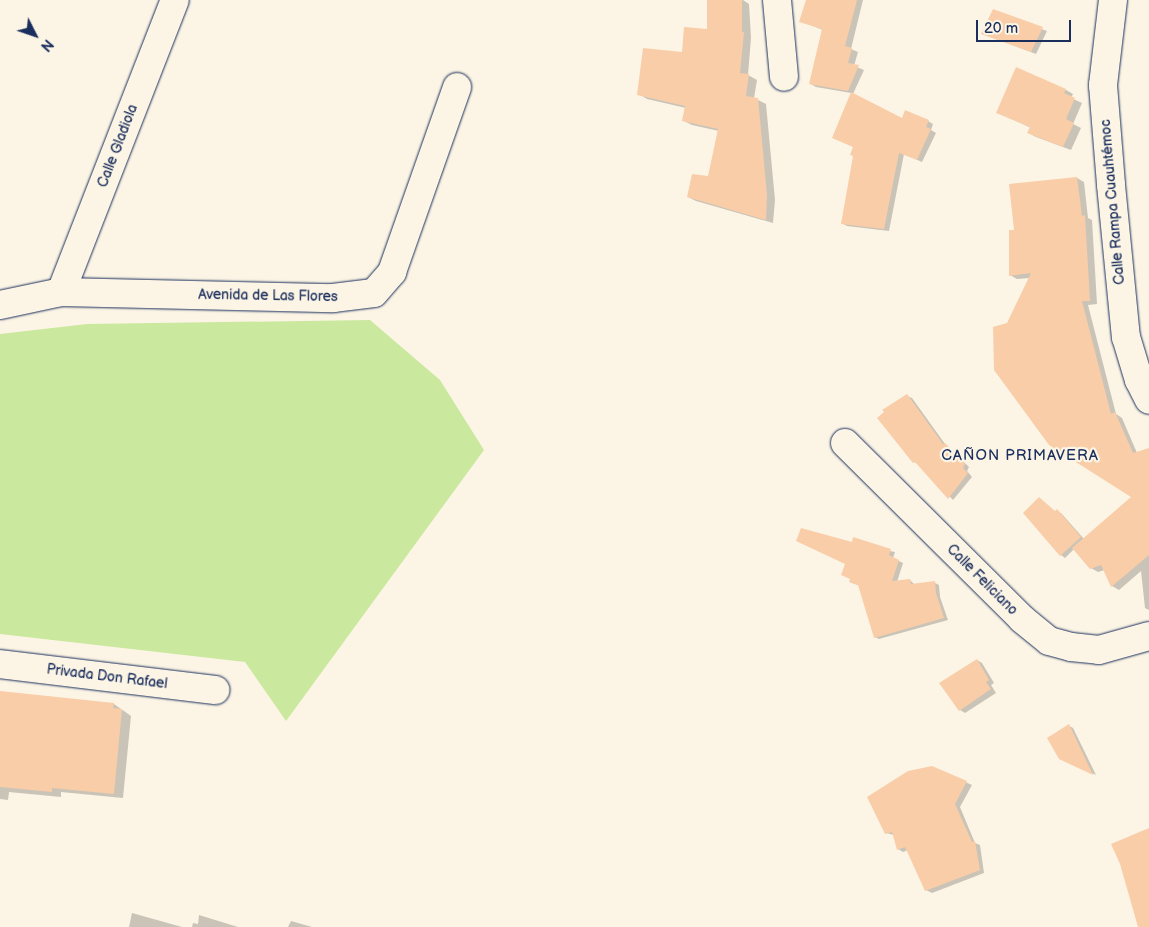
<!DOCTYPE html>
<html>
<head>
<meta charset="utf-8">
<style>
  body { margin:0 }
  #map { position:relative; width:1149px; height:927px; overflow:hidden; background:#fcf5e5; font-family:"Balsamiq Sans",sans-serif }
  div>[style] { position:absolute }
  .green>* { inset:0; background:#cbe89f }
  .shadow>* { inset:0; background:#0003 }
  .building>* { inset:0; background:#f9cda8 }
  .roads { filter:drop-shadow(0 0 1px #1b2f5e) drop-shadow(0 0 1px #1b2f5e) }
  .minor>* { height:28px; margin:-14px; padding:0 14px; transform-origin:14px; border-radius:14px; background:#fcf5e5 }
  span { translate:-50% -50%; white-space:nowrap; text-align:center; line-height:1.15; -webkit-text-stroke:4.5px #fcf5e5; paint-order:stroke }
  .street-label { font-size:14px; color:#1b2f5e }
  .neighbourhood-label { font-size:15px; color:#1b2f5e; letter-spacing:1px }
  .north { position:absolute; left:10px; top:10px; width:50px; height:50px; -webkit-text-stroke:4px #fcf5e5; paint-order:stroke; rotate:131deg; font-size:14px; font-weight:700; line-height:20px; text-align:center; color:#1b2f5e }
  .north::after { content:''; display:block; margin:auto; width:18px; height:22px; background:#1b2f5e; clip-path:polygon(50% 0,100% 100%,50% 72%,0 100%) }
  .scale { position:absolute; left:976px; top:20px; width:95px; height:22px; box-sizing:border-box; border:2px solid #1b2f5e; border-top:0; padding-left:6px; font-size:15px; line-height:18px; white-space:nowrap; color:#1b2f5e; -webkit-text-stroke:4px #fcf5e5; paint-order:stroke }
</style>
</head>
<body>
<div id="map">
  <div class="green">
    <div style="clip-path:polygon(370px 320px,440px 380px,484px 450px,286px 721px,245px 662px,0 634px,0 334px,87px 324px)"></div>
  </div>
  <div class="shadow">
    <div style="clip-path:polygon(709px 0,743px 0,749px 4px,751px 38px,748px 75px,757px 80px,754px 98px,766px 104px,775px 200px,773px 223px,696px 201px,688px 197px,709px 178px,719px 131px,692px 125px,684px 121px,686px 108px,647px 99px,639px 94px,709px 30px)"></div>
    <div style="clip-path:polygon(807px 0,863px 0,851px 49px,858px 52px,854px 66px,864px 70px,853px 94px,903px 119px,928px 121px,933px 124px,931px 130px,936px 133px,922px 162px,904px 154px,889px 231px,847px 226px,842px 223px,855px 147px,851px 93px,816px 87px,811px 84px,823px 30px,800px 21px)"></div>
    <div style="clip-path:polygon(993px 11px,1047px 31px,1036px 54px,982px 34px)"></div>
    <div style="clip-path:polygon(1017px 69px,1066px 90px,1073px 94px,1071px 98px,1082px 103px,1073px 124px,1081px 128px,1071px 150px,1036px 137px,1029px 133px,1031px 128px,1005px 116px)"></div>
    <div style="clip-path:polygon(1077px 178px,1084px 182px,1088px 218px,1092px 220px,1097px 304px,1088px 305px,1116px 414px,1122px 418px,1137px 453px,1149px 453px,1149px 610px,1145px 608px,1141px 571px,1119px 590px,1112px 586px,1105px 570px,1098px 572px,1091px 568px,1074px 549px,1065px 558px,1061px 555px,1055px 512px,1061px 513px,1084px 539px,1133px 496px,1008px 324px,1030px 278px,1017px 279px,1010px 275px,1015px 231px)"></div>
    <div style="clip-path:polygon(907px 396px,912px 398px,945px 444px,969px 467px,967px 471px,972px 477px,953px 500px,919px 464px,914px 462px)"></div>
    <div style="clip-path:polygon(853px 544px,895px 552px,893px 558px,903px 563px,897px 582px,910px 580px,915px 585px,935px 583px,939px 585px,940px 597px,948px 620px,879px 639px,875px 637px,860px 586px,850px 582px)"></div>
    <div style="clip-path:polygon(977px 660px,982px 663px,994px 683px,991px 685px,996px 693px,965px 713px,960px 710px)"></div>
    <div style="clip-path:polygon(0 692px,114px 704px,131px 716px,123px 798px,61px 792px,61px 797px,9px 792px,8px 800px,0 799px)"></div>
    <div style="clip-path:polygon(1069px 726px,1073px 728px,1096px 775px,1065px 761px)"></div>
    <div style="clip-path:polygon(932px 767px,972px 785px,960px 807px,975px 843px,980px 845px,984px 873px,932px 893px,926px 890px,908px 850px,903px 852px,898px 849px,894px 835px,886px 833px)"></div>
    <div style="clip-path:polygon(132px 913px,182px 927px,129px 927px)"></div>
    <div style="clip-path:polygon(199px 915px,238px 927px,192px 927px,193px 923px,198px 924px)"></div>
    <div style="clip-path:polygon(291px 921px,312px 927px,288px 927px)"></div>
  </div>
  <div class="building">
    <div style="clip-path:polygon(707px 0,742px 0,742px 32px,744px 32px,740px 73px,749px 74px,746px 96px,758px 98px,767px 195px,766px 220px,687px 197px,692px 174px,708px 176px,718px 129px,682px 121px,685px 106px,637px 95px,643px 48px,682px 52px,684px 27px,707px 29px)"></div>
    <div style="clip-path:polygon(806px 0,857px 0,845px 46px,852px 48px,848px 63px,859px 65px,848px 91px,809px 84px,822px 29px,799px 22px)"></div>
    <div style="clip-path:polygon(993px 9px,1043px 27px,1031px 52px,981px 34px)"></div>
    <div style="clip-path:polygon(1016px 67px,1066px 89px,1064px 93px,1075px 98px,1066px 119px,1074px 123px,1063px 147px,1027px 133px,1030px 127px,996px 113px)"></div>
    <div style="clip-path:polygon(851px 92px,902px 118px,905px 110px,929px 120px,926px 127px,931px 129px,917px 160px,899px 153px,884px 229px,841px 224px,853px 156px,850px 155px,853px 147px,832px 138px)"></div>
    <div style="clip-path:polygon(1077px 177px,1082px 216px,1085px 215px,1090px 301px,1082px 301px,1111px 414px,1115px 412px,1133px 453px,1149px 448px,1149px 555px,1111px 587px,1101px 565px,1090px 569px,1072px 548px,1131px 497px,1049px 445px,994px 370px,993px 327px,1007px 323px,1031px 273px,1009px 276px,1009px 230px,1014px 230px,1009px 184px)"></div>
    <div style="clip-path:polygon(907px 394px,943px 444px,945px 443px,965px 464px,963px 468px,968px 473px,948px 499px,915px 462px,913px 463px,877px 418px,884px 412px,882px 410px)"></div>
    <div style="clip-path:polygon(1039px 497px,1055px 511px,1057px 509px,1081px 537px,1060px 556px,1023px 513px)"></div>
    <div style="clip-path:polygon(801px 528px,852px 542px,853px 537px,891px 549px,889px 555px,899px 560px,892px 581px,910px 579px,911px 584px,935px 581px,936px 593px,944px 618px,874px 638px,858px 585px,849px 582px,850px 579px,841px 575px,845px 564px,796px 541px)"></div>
    <div style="clip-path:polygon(977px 659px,989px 680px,986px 682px,991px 689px,959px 711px,939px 683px)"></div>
    <div style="clip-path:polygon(0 691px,114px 703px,113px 708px,122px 709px,114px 794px,52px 788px,52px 792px,0 787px)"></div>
    <div style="clip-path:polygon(1069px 724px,1093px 775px,1059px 759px,1047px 738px)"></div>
    <div style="clip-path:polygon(932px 766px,967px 781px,955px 804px,972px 842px,975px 841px,980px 870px,925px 891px,905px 847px,897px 850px,892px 832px,885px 834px,867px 797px,908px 771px)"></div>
    <div style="clip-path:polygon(1149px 828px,1149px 927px,1138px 927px,1120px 864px,1111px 844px)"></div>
  </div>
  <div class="roads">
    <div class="minor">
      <div style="left:777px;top:0;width:77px;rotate:84.8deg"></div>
      <div style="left:1113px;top:0;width:86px;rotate:96.7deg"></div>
      <div style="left:1103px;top:85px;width:100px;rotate:85.4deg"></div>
      <div style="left:1111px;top:185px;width:153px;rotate:84.4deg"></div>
      <div style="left:1126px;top:337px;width:45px;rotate:73.2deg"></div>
      <div style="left:1139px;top:380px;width:22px;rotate:63deg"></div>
      <div style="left:61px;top:292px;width:313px;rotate:-68.7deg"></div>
      <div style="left:0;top:305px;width:62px;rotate:-12deg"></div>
      <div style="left:61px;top:292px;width:272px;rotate:1.3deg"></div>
      <div style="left:333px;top:298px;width:41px;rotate:-7deg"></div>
      <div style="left:374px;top:293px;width:28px;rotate:-49deg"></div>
      <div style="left:392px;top:272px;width:196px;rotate:-70.6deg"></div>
      <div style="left:845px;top:443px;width:250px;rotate:44.8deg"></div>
      <div style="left:1022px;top:619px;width:35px;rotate:39deg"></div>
      <div style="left:1049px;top:641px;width:23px;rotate:15deg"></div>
      <div style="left:1071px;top:647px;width:28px;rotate:6deg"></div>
      <div style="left:1099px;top:650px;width:52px;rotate:-15.6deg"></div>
      <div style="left:0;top:664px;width:217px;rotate:6.9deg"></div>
    </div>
  </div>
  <div class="street-label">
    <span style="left:118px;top:146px;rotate:-69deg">Calle Gladiola</span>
    <span style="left:1113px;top:202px;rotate:-95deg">Calle Rampa Cuauhtémoc</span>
    <span style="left:268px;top:296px;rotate:1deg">Avenida de Las Flores</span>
    <span style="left:982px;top:580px;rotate:45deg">Calle Feliciano</span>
    <span style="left:107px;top:677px;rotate:7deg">Privada Don Rafael</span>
  </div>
  <div class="neighbourhood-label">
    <span style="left:1020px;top:456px">CAÑON PRIMAVERA</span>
  </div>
  <div class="north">N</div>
  <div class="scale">20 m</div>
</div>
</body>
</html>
